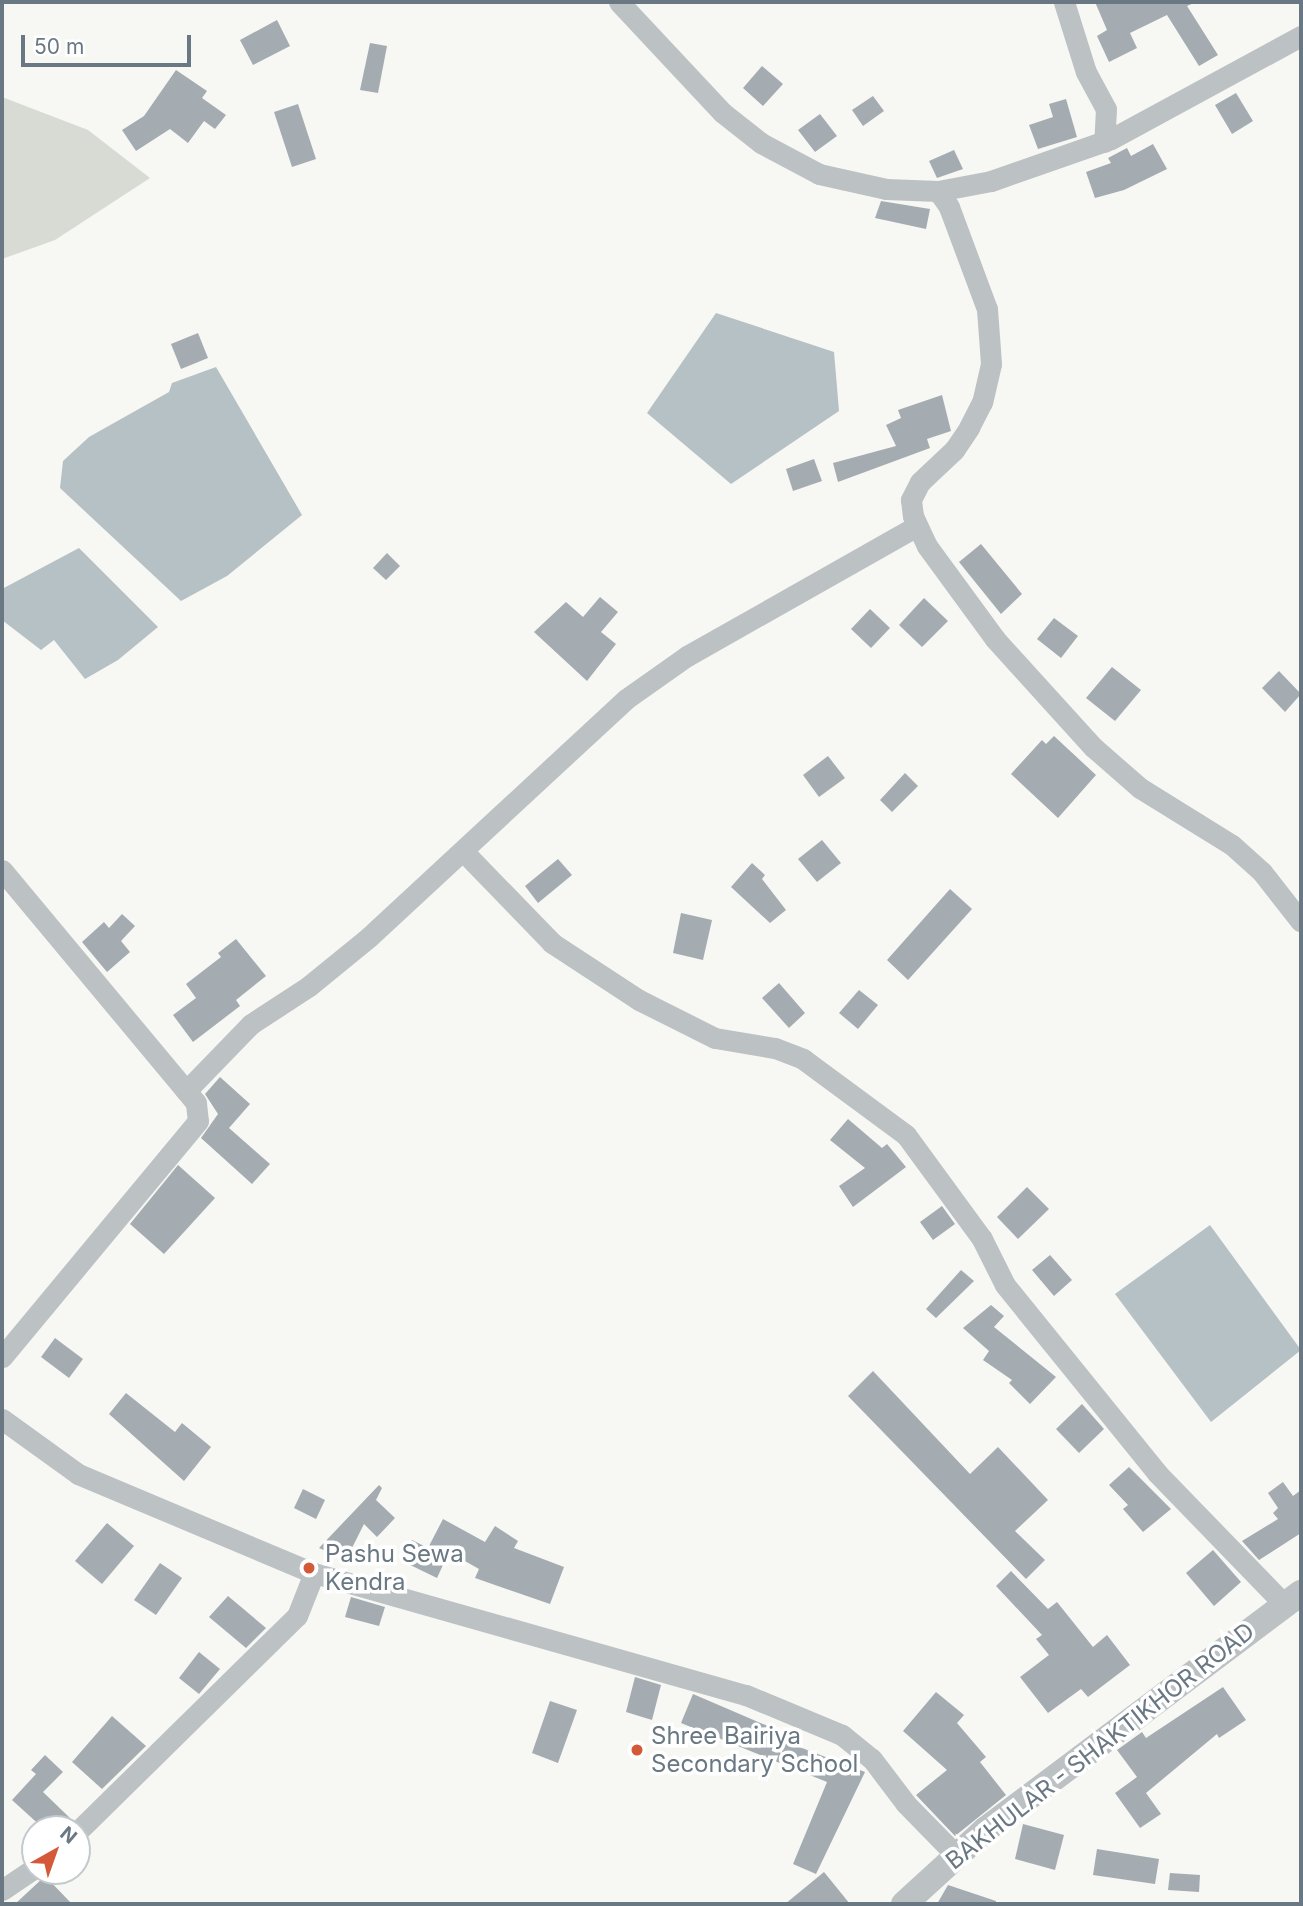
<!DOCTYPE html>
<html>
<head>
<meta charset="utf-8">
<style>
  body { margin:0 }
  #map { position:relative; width:1303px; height:1906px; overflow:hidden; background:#f7f7f4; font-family:Inter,sans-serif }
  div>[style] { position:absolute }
  .green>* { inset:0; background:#d7dbd4 }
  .water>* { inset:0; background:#b5c1c4 }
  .building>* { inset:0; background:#a4acb1 }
  .minor>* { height:21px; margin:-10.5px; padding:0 10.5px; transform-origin:10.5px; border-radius:10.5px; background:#bcc1c4 }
  .tertiary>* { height:26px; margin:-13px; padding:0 13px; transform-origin:13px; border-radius:13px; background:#bcc1c4 }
  .dots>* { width:19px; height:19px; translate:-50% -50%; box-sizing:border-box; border:4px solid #fff; border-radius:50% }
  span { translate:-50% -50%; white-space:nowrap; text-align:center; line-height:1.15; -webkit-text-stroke:7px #fff; paint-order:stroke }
  .poi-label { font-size:24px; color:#697883 }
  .left { translate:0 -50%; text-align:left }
  .street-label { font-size:24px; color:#697883 }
  .frame { position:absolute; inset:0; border:4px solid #697883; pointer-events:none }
  .north { position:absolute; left:21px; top:1815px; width:70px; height:70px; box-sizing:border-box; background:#fff; border:2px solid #c3c9cd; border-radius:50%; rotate:40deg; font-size:19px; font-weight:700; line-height:28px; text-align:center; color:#697883 }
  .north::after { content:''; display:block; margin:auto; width:24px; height:32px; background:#d35938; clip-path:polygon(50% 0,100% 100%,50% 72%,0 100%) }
  .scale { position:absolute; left:21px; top:35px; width:170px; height:32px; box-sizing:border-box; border:4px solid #697883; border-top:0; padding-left:9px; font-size:21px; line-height:24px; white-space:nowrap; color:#697883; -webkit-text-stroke:5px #fff; paint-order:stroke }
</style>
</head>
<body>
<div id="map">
  <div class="green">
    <div style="clip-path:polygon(2px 97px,88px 130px,150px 178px,55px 240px,2px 259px)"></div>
  </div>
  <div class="water">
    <div style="clip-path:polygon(716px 313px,834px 352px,839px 411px,731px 484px,647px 413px)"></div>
    <div style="clip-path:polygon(216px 367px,302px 515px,227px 576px,181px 601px,60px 488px,63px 461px,89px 437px,169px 392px,172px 383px)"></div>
    <div style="clip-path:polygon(79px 548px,158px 627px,118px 660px,85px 679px,54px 640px,41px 650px,2px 620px,2px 589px)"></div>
    <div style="clip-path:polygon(1210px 1225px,1301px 1350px,1211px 1422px,1115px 1294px)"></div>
  </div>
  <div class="building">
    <div style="clip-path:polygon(1095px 2px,1196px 2px,1187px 6px,1218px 55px,1199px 66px,1167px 15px,1130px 33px,1137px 48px,1109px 62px,1097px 36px,1107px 30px)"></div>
    <div style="clip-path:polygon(277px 20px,290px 46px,253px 65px,240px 40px)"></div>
    <div style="clip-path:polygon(370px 43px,387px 46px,378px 93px,360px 90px)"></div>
    <div style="clip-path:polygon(762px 66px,783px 84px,763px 106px,743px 88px)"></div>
    <div style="clip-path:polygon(176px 70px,207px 91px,202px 98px,226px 115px,215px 129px,204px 121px,188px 143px,170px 129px,136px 151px,122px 130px,144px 116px)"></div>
    <div style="clip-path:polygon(1236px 93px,1253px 121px,1232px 134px,1215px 105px)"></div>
    <div style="clip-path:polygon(873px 96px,884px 111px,863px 126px,852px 110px)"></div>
    <div style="clip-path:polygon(1066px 99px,1077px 137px,1038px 149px,1029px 125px,1053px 117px,1049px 104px)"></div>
    <div style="clip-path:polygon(298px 104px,316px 159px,292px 167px,274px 112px)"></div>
    <div style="clip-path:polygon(820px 114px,837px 136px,815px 152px,798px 130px)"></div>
    <div style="clip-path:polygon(1153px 144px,1167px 169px,1124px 190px,1095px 198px,1086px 172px,1111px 163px,1108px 158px,1127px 148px,1131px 156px)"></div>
    <div style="clip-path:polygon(954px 150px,963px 169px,937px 178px,929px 161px)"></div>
    <div style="clip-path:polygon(881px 201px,930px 209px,926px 229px,875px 218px)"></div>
    <div style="clip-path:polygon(198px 333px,208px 358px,181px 369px,171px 344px)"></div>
    <div style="clip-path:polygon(942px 395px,951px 431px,927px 439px,930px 448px,838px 482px,833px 463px,896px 446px,886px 425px,901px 418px,898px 410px)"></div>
    <div style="clip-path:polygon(814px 459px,822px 481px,793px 491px,786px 469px)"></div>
    <div style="clip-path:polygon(981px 544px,1022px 594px,1001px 614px,959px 562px)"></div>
    <div style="clip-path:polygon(387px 553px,400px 566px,386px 580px,373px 568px)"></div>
    <div style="clip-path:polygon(600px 597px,618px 612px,601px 632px,616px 644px,587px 681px,534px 632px,566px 602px,583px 617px)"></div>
    <div style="clip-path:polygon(924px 598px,948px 621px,922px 647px,899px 625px)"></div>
    <div style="clip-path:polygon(870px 609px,890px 628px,871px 648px,851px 629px)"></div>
    <div style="clip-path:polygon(1054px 618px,1078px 636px,1061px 658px,1037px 639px)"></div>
    <div style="clip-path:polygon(1112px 667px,1141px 690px,1115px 721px,1086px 698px)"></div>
    <div style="clip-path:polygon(1279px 671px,1301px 694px,1285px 712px,1262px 688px)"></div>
    <div style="clip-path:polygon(1054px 736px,1096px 775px,1058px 818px,1011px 774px,1042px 740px,1046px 744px)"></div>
    <div style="clip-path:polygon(828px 756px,845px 778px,819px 797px,803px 775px)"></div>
    <div style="clip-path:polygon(905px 773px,918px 786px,892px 812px,880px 800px)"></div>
    <div style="clip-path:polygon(822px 840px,841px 863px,817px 882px,798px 859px)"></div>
    <div style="clip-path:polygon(558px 859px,572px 875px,538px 903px,525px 886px)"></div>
    <div style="clip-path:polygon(752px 863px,765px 875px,762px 879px,786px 910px,770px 923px,731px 887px)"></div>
    <div style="clip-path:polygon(950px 889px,972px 909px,908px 980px,887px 960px)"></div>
    <div style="clip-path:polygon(681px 913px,712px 920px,703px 960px,673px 953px)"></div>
    <div style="clip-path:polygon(122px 914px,135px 926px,121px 941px,130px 952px,107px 972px,82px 942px,104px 922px,109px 928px)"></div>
    <div style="clip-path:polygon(236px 939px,266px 976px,236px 1000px,240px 1006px,193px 1042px,173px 1015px,196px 998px,186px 984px,221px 957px,218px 953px)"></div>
    <div style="clip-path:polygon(779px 983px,805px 1013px,789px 1028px,762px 998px)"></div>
    <div style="clip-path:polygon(859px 990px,878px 1005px,858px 1029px,839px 1013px)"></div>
    <div style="clip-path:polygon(220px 1077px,250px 1104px,229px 1128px,270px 1164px,252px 1184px,201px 1138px,218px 1114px,205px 1094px)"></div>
    <div style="clip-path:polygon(848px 1119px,882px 1148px,887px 1144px,906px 1167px,853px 1207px,839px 1186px,865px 1168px,830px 1140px)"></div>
    <div style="clip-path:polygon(178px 1165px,215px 1198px,164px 1254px,130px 1224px)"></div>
    <div style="clip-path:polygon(1027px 1187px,1049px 1209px,1018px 1239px,997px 1217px)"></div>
    <div style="clip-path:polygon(942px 1206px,955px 1224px,933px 1240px,920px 1222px)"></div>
    <div style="clip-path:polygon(1050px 1255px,1072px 1280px,1054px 1296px,1032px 1270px)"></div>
    <div style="clip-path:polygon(961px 1270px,974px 1281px,936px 1318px,926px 1309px)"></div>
    <div style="clip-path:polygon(991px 1305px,1004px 1316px,994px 1327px,1056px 1377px,1030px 1404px,1009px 1383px,1012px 1380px,983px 1360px,989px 1351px,963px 1328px)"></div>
    <div style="clip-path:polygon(55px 1338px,83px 1359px,69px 1378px,41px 1357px)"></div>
    <div style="clip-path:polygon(873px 1371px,970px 1474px,998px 1447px,1048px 1500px,1015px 1531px,1045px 1560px,1026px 1579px,848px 1396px)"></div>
    <div style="clip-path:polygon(126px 1393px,175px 1432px,182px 1423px,211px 1447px,184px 1481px,109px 1414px)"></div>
    <div style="clip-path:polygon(1082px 1404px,1104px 1429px,1079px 1453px,1056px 1429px)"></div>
    <div style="clip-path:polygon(1129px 1467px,1171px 1509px,1143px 1532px,1123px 1509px,1128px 1505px,1109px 1485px)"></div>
    <div style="clip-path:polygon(1283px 1482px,1293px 1496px,1301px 1490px,1301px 1533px,1259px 1560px,1242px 1541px,1278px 1519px,1273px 1513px,1278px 1508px,1268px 1493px)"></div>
    <div style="clip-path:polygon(379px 1485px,382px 1488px,376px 1500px,395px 1518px,377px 1537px,364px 1524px,346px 1560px,319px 1548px)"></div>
    <div style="clip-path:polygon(303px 1489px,325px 1500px,316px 1519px,294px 1508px)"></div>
    <div style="clip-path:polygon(443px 1519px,485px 1542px,495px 1526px,518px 1541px,514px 1548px,564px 1567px,550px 1604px,475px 1578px,479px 1569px,449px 1552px,437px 1578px,402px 1561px,412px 1540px,428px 1548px)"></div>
    <div style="clip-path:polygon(107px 1523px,134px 1546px,102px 1584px,75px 1561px)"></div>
    <div style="clip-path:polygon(1213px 1550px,1241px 1582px,1214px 1606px,1186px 1573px)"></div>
    <div style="clip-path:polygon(160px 1563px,182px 1578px,156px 1615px,134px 1600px)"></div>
    <div style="clip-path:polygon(1011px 1571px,1048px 1609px,1057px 1602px,1093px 1647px,1107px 1635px,1130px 1665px,1088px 1697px,1081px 1689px,1048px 1713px,1020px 1677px,1049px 1655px,1036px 1639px,1042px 1635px,996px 1586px)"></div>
    <div style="clip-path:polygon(228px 1596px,266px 1628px,246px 1648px,209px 1617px)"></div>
    <div style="clip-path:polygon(351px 1597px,385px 1607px,379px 1626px,345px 1617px)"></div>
    <div style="clip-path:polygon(199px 1652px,220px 1669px,199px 1694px,179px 1678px)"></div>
    <div style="clip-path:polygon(635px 1677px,661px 1685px,652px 1720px,626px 1712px)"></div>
    <div style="clip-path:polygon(1223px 1687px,1246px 1720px,1219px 1738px,1217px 1734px,1146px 1793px,1161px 1814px,1140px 1828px,1115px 1793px,1137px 1777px,1117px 1750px,1142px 1732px,1146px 1738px)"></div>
    <div style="clip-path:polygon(936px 1692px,964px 1715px,957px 1723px,986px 1757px,980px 1762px,1006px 1795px,955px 1836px,916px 1795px,947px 1770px,903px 1731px)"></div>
    <div style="clip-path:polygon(693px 1694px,784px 1733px,781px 1740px,865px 1772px,816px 1874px,793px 1864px,827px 1782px,681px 1723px)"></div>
    <div style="clip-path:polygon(550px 1701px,577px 1710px,558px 1763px,532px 1753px)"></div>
    <div style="clip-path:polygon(112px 1716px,146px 1746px,102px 1789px,72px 1762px)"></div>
    <div style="clip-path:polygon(45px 1755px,63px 1772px,43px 1792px,70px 1818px,60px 1829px,44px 1829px,12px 1800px,36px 1774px,31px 1770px)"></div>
    <div style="clip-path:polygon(1023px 1824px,1064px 1835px,1055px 1870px,1015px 1859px)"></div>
    <div style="clip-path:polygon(1097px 1849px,1159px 1859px,1155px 1884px,1093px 1875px)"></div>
    <div style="clip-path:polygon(824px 1872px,850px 1904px,785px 1904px)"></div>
    <div style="clip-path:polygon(1170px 1873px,1200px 1875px,1199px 1892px,1168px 1890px)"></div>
    <div style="clip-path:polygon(45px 1876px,72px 1904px,15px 1904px,43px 1878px)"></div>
    <div style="clip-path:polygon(948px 1885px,996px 1901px,996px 1904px,937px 1904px)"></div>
  </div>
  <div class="minor">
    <div style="left:619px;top:2px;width:152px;rotate:46.9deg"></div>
    <div style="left:723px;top:113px;width:48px;rotate:38.3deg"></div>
    <div style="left:761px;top:143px;width:66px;rotate:28.1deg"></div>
    <div style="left:819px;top:174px;width:69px;rotate:12.6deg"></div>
    <div style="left:886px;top:189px;width:52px;rotate:2.2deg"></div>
    <div style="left:938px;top:191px;width:54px;rotate:-10.7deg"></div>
    <div style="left:991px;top:181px;width:127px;rotate:-19.3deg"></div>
    <div style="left:1111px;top:139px;width:216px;rotate:-28.5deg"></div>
    <div style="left:1064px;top:2px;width:73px;rotate:72.6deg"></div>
    <div style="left:1086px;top:72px;width:42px;rotate:61.6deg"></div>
    <div style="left:1106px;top:109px;width:33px;rotate:93deg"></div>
    <div style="left:938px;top:191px;width:19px;rotate:55deg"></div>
    <div style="left:949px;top:207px;width:109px;rotate:69.6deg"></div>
    <div style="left:987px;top:309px;width:55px;rotate:85.8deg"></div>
    <div style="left:991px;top:364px;width:39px;rotate:103deg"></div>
    <div style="left:982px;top:402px;width:29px;rotate:117deg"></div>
    <div style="left:969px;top:428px;width:27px;rotate:124deg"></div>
    <div style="left:954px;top:450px;width:47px;rotate:136.7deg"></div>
    <div style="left:920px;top:482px;width:20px;rotate:117deg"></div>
    <div style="left:911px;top:500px;width:16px;rotate:83deg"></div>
    <div style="left:913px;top:516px;width:33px;rotate:65deg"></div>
    <div style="left:927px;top:546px;width:115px;rotate:53.8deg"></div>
    <div style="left:995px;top:639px;width:146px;rotate:47.8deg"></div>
    <div style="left:1093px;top:747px;width:62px;rotate:41.1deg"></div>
    <div style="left:1140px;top:788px;width:108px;rotate:31.8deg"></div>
    <div style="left:1232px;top:845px;width:40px;rotate:42deg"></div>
    <div style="left:1262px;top:872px;width:63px;rotate:52deg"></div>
    <div style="left:463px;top:851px;width:128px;rotate:45.9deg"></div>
    <div style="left:552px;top:943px;width:104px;rotate:33.2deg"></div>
    <div style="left:639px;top:1000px;width:85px;rotate:26.6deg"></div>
    <div style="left:715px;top:1038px;width:61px;rotate:9.5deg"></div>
    <div style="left:775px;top:1048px;width:30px;rotate:21deg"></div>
    <div style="left:803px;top:1059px;width:128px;rotate:36.4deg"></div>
    <div style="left:906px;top:1135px;width:129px;rotate:53.8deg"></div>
    <div style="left:982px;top:1239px;width:51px;rotate:63.4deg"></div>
    <div style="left:1005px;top:1285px;width:242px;rotate:51deg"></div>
    <div style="left:1157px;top:1473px;width:181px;rotate:45.9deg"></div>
    <div style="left:2px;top:870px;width:303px;rotate:50.2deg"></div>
    <div style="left:196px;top:1103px;width:18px;rotate:84deg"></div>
    <div style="left:198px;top:1121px;width:307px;rotate:129.7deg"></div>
    <div style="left:186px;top:1091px;width:93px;rotate:-45.9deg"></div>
    <div style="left:251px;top:1024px;width:69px;rotate:-33.2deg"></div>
    <div style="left:309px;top:986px;width:77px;rotate:-39.2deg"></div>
    <div style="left:369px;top:937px;width:350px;rotate:-42.8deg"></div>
    <div style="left:626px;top:699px;width:75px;rotate:-35.2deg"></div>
    <div style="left:687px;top:656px;width:264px;rotate:-29.5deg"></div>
    <div style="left:2px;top:1419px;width:94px;rotate:35.9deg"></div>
    <div style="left:78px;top:1474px;width:256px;rotate:22.8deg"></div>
    <div style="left:314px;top:1573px;width:449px;rotate:15.8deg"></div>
    <div style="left:746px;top:1695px;width:104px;rotate:22.6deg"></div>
    <div style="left:842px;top:1735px;width:38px;rotate:39deg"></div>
    <div style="left:872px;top:1759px;width:56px;rotate:52.9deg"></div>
    <div style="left:906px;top:1804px;width:73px;rotate:45.6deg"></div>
    <div style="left:77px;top:1832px;width:308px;rotate:-44.5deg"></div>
    <div style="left:297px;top:1616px;width:46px;rotate:-68.4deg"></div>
    <div style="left:2px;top:1890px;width:40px;rotate:-34deg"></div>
  </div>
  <div class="tertiary">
    <div style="left:904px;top:1904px;width:110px;rotate:-42.4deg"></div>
    <div style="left:985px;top:1830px;width:395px;rotate:-36.9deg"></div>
  </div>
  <div class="dots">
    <div style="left:309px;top:1568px;background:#d35938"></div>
    <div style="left:637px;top:1750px;background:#d35938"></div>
  </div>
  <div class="poi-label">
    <span class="left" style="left:325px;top:1568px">Pashu Sewa<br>Kendra</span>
    <span class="left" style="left:651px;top:1750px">Shree Bairiya<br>Secondary School</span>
  </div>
  <div class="street-label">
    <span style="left:1100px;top:1746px;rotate:-38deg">BAKHULAR - SHAKTIKHOR ROAD</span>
  </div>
  <div class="frame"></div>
  <div class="north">N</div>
  <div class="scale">50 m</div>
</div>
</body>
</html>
